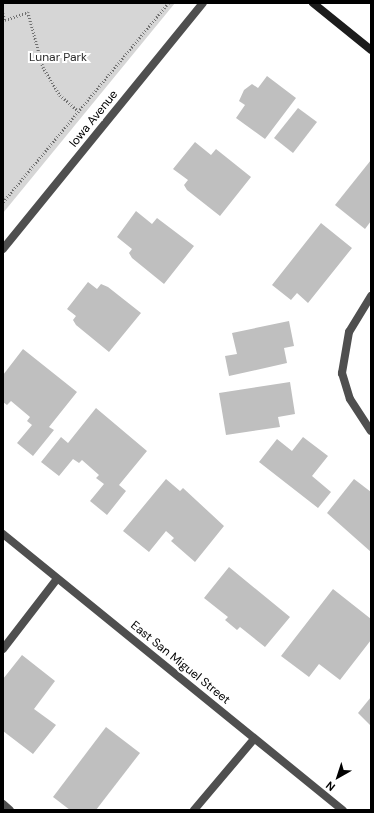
<!DOCTYPE html>
<html>
<head>
<meta charset="utf-8">
<style>
  body { margin:0 }
  #map { position:relative; width:374px; height:813px; overflow:hidden; background:#fff; font-family:"DM Sans",sans-serif }
  div>[style] { position:absolute }
  .green>* { inset:0; background:#d6d6d6 }
  .building>* { inset:0; background:#bfbfbf }
  .path>* { height:2.5px; margin-top:-1.25px; transform-origin:0; background:repeating-linear-gradient(90deg,#717171 0 1px,transparent 0 3px) }
  .lane>* { height:8px; margin:-4px; padding:0 4px; transform-origin:4px; border-radius:4px; background:#4f4f4f }
  .street>* { height:8px; margin:-4px; padding:0 4px; transform-origin:4px; border-radius:4px; background:#4f4f4f }
  .secondary>* { height:8px; margin:-4px; padding:0 4px; transform-origin:4px; border-radius:4px; background:#1c1c1c }
  span { translate:-50% -50%; white-space:nowrap; text-align:center; line-height:1.15; -webkit-text-stroke:4px #fff; paint-order:stroke }
  .park-label { font-size:12px; color:#2d2d2d }
  .street-label { font-size:12px; color:#000 }
  .frame { position:absolute; inset:0; border:4px solid #000; pointer-events:none }
  .north { position:absolute; left:318px; top:757px; width:40px; height:40px; -webkit-text-stroke:3px #fff; paint-order:stroke; rotate:219deg; font-size:11px; font-weight:700; line-height:16px; text-align:center; color:#000 }
  .north::after { content:''; display:block; margin:auto; width:14px; height:18px; background:#000; clip-path:polygon(50% 0,100% 100%,50% 72%,0 100%) }
</style>
</head>
<body>
<div id="map">
  <div class="green">
    <div style="clip-path:polygon(3px 3px,175px 3px,3px 213px)"></div>
  </div>
  <div class="building">
    <div style="clip-path:polygon(267px 76px,296px 98px,265px 139px,236px 118px,245px 105px,239px 101px,244px 90px,252px 84px,258px 88px)"></div>
    <div style="clip-path:polygon(298px 108px,317px 122px,293px 153px,274px 138px)"></div>
    <div style="clip-path:polygon(195px 142px,211px 155px,216px 149px,251px 177px,220px 216px,187px 190px,184px 185px,188px 180px,173px 169px)"></div>
    <div style="clip-path:polygon(371px 160px,371px 221px,365px 229px,335px 205px)"></div>
    <div style="clip-path:polygon(136px 211px,152px 224px,157px 218px,194px 246px,164px 284px,132px 258px,129px 253px,132px 249px,117px 237px)"></div>
    <div style="clip-path:polygon(321px 223px,352px 248px,308px 303px,297px 293px,291px 300px,272px 285px)"></div>
    <div style="clip-path:polygon(88px 282px,97px 289px,101px 284px,108px 287px,141px 313px,109px 352px,76px 325px,73px 320px,76px 316px,67px 309px)"></div>
    <div style="clip-path:polygon(289px 321px,294px 346px,284px 348px,287px 363px,229px 376px,225px 356px,237px 354px,232px 333px)"></div>
    <div style="clip-path:polygon(23px 349px,77px 392px,49px 427px,54px 430px,33px 456px,17px 443px,32px 425px,27px 421px,30px 417px,11px 401px,7px 405px,3px 402px,3px 375px)"></div>
    <div style="clip-path:polygon(290px 382px,295px 414px,278px 417px,280px 427px,226px 435px,219px 393px)"></div>
    <div style="clip-path:polygon(96px 408px,147px 451px,119px 485px,126px 491px,107px 515px,90px 501px,104px 484px,96px 478px,99px 475px,82px 460px,79px 463px,73px 459px,59px 476px,41px 462px,61px 437px,68px 443px)"></div>
    <div style="clip-path:polygon(303px 437px,328px 456px,312px 476px,331px 492px,318px 508px,259px 462px,277px 439px,292px 451px)"></div>
    <div style="clip-path:polygon(166px 479px,180px 491px,183px 488px,224px 526px,195px 562px,171px 541px,174px 538px,166px 531px,149px 552px,123px 531px)"></div>
    <div style="clip-path:polygon(354px 479px,371px 492px,371px 552px,327px 513px)"></div>
    <div style="clip-path:polygon(229px 567px,290px 617px,265px 647px,240px 627px,237px 630px,225px 620px,228px 617px,204px 598px)"></div>
    <div style="clip-path:polygon(333px 589px,371px 619px,371px 640px,340px 680px,319px 664px,309px 677px,281px 656px)"></div>
    <div style="clip-path:polygon(22px 655px,55px 681px,34px 709px,56px 725px,33px 754px,3px 731px,3px 679px)"></div>
    <div style="clip-path:polygon(371px 697px,371px 726px,358px 713px)"></div>
    <div style="clip-path:polygon(106px 727px,140px 753px,96px 810px,70px 810px,53px 797px)"></div>
  </div>
  <div class="path">
    <div style="left:3px;top:13px;width:7px;rotate:74deg"></div>
    <div style="left:5px;top:20px;width:24px;rotate:-19deg"></div>
    <div style="left:28px;top:12px;width:57px;rotate:74.7deg"></div>
    <div style="left:43px;top:67px;width:33px;rotate:59deg"></div>
    <div style="left:60px;top:95px;width:23px;rotate:41deg"></div>
    <div style="left:3px;top:202px;width:259px;rotate:-50.3deg"></div>
  </div>
  <div class="lane">
    <div style="left:3px;top:649px;width:88px;rotate:-52.4deg"></div>
    <div style="left:3px;top:804px;width:9px;rotate:41deg"></div>
  </div>
  <div class="street">
    <div style="left:3px;top:249px;width:317px;rotate:-50.9deg"></div>
    <div style="left:371px;top:296px;width:42px;rotate:121.4deg"></div>
    <div style="left:349px;top:332px;width:42px;rotate:99.7deg"></div>
    <div style="left:342px;top:373px;width:27px;rotate:73deg"></div>
    <div style="left:350px;top:399px;width:38px;rotate:57deg"></div>
    <div style="left:3px;top:534px;width:438px;rotate:39.1deg"></div>
    <div style="left:194px;top:810px;width:93px;rotate:-49.8deg"></div>
  </div>
  <div class="secondary">
    <div style="left:313px;top:3px;width:75px;rotate:39deg"></div>
  </div>
  <div class="park-label">
    <span style="left:58px;top:58px">Lunar Park</span>
  </div>
  <div class="street-label">
    <span style="left:94px;top:119px;rotate:-51deg">Iowa Avenue</span>
    <span style="left:180px;top:663px;rotate:39deg">East San Miguel Street</span>
  </div>
  <div class="frame"></div>
  <div class="north">N</div>
</div>
</body>
</html>
